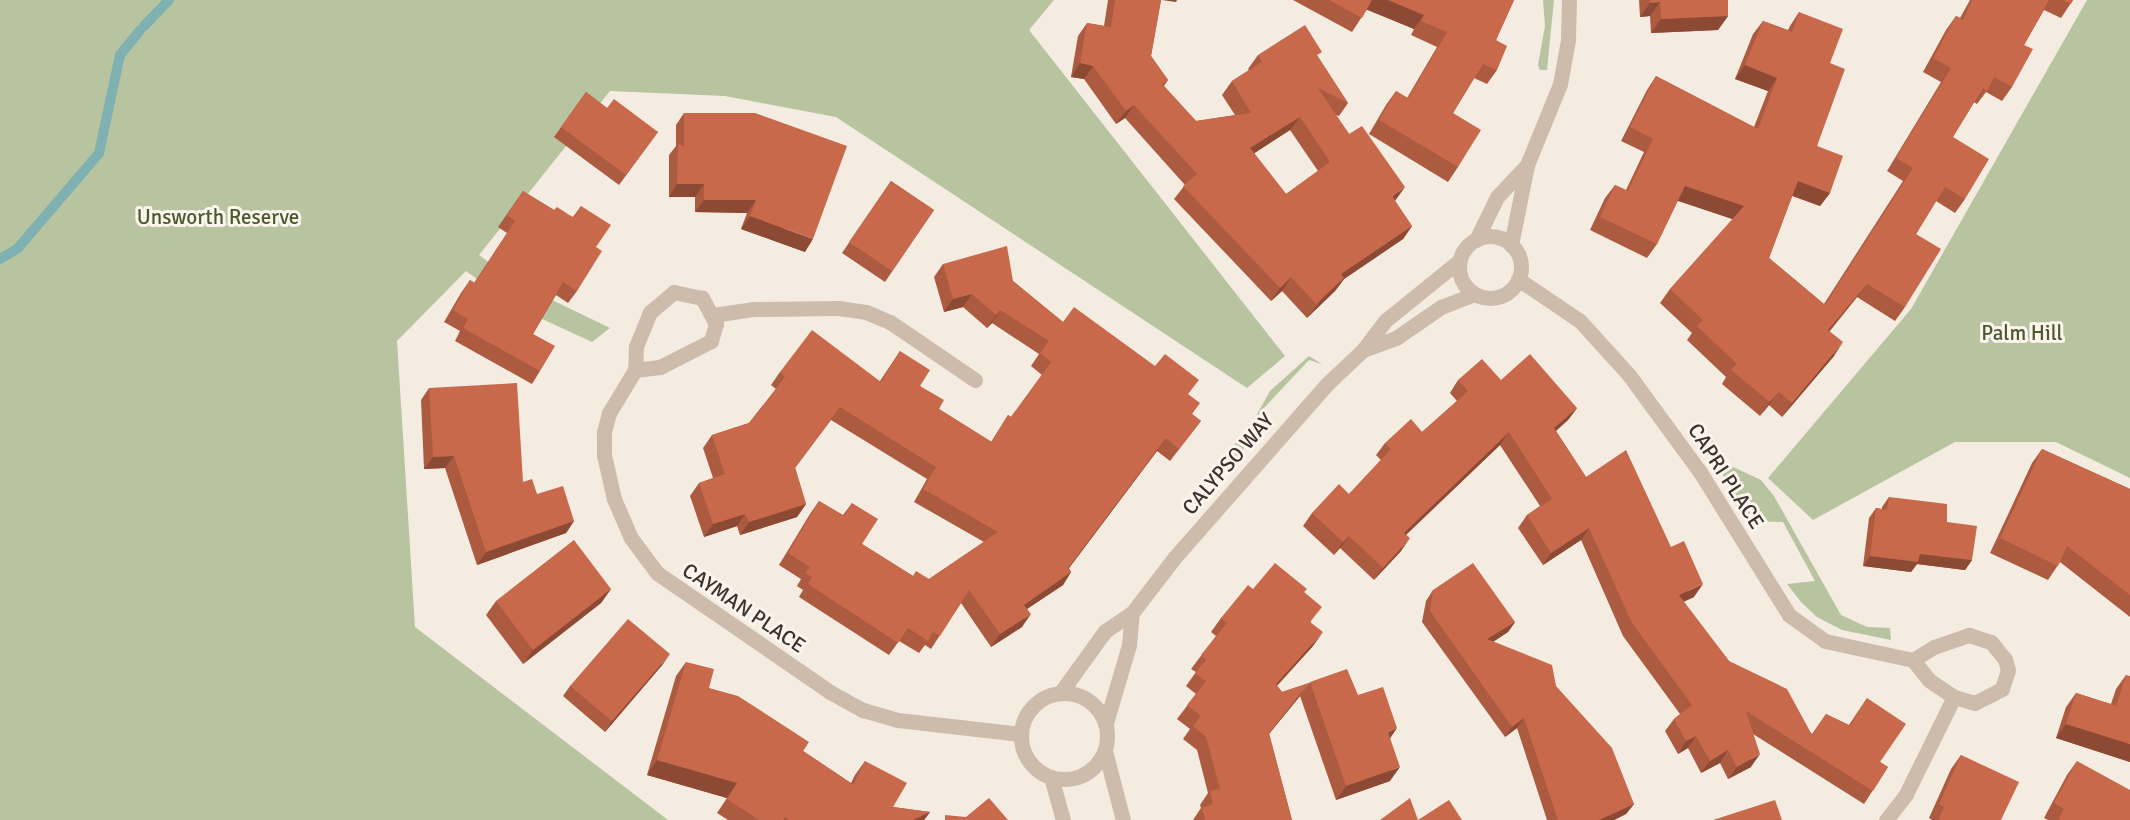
<!DOCTYPE html>
<html>
<head>
<meta charset="utf-8">
<style>
  body { margin:0 }
  #map { position:relative; width:2130px; height:820px; overflow:hidden; background:#f4ebe1; font-family:Signika,sans-serif }
  div>[style] { position:absolute }
  .green>* { inset:0; background:#b8c4a0 }
  .stream>* { height:10px; margin:-5px; padding:0 5px; transform-origin:5px; border-radius:5px; background:#7fb0b2 }
  .service>* { height:15px; margin:-7.5px; padding:0 7.5px; transform-origin:7.5px; border-radius:7.5px; background:#cdbbac }
  .minor>* { height:15px; margin:-7.5px; padding:0 7.5px; transform-origin:7.5px; border-radius:7.5px; background:#cdbbac }
  .minor>.ring { margin:-7.5px; padding:0; box-sizing:content-box; background:none; border:15px solid #cdbbac; border-radius:50% }
  .wall>* { inset:0; background:#ac5a40 }
  .shaded-wall>* { inset:0; background:#8c4a34 }
  .building>* { inset:0; background:#c8694b }
  span { translate:-50% -50%; white-space:nowrap; text-align:center; line-height:1.15; -webkit-text-stroke:6px #fbf5ee; paint-order:stroke }
  .park-label { font-size:21px; color:#4a5a2e }
  .street-label { font-size:21px; color:#3b302b }
</style>
</head>
<body>
<div id="map">
  <div class="green">
    <div style="clip-path:polygon(0 0,1054px 0,1029px 30px,1285px 356px,1247px 388px,836px 117px,725px 96px,610px 91px,479px 255px,517px 283px,610px 328px,592px 342px,514px 306px,466px 271px,397px 341px,415px 627px,668px 820px,0 820px)"></div>
    <div style="clip-path:polygon(1543px 0,1554px 0,1547px 70px,1540px 70px,1538px 65px,1545px 26px)"></div>
    <div style="clip-path:polygon(2087px 0,2130px 0,2130px 478px,2056px 442px,1955px 442px,1813px 520px,1768px 478px,1911px 309px)"></div>
    <div style="clip-path:polygon(1309px 356px,1322px 364px,1309px 360px,1263px 409px,1265px 424px,1229px 466px,1221px 460px,1251px 425px,1270px 391px)"></div>
    <div style="clip-path:polygon(1709px 436px,1731px 466px,1761px 480px,1774px 496px,1841px 615px,1867px 627px,1890px 628px,1891px 640px,1842px 630px,1817px 617px,1801px 602px,1787px 584px,1815px 581px,1783px 522px,1751px 521px,1703px 443px)"></div>
  </div>
  <div class="stream">
    <div style="left:144px;top:26px;width:36px;rotate:-46deg"></div>
    <div style="left:0;top:259px;width:21px;rotate:-31deg"></div>
    <div style="left:18px;top:248px;width:125px;rotate:-49.5deg"></div>
    <div style="left:99px;top:153px;width:100px;rotate:-77.9deg"></div>
    <div style="left:120px;top:55px;width:32px;rotate:-51deg"></div>
  </div>
  <div class="service">
    <div style="left:713px;top:315px;width:40px;rotate:-8.5deg"></div>
    <div style="left:753px;top:309px;width:85px;rotate:-0.7deg"></div>
    <div style="left:838px;top:308px;width:28px;rotate:8deg"></div>
    <div style="left:866px;top:312px;width:26px;rotate:23deg"></div>
    <div style="left:890px;top:322px;width:103px;rotate:34.3deg"></div>
    <div style="left:1886px;top:820px;width:33px;rotate:-52deg"></div>
    <div style="left:1906px;top:794px;width:108px;rotate:-63.7deg"></div>
  </div>
  <div class="minor">
    <div class="ring" style="left:1459px;top:236px;width:47px;height:47px"></div>
    <div style="left:1476px;top:240px;width:48px;rotate:-64deg"></div>
    <div style="left:1497px;top:197px;width:44px;rotate:-46.8deg"></div>
    <div style="left:1511px;top:245px;width:82px;rotate:-78.7deg"></div>
    <div style="left:1527px;top:165px;width:87px;rotate:-67.8deg"></div>
    <div style="left:1560px;top:84px;width:45px;rotate:-79.7deg"></div>
    <div style="left:1568px;top:40px;width:40px;rotate:-88.6deg"></div>
    <div style="left:1518px;top:279px;width:75px;rotate:34.1deg"></div>
    <div style="left:1580px;top:321px;width:73px;rotate:47.8deg"></div>
    <div style="left:1629px;top:375px;width:120px;rotate:53.8deg"></div>
    <div style="left:1700px;top:472px;width:168px;rotate:58.1deg"></div>
    <div style="left:1789px;top:615px;width:44px;rotate:35.8deg"></div>
    <div style="left:1825px;top:641px;width:90px;rotate:12.2deg"></div>
    <div style="left:1363px;top:350px;width:35px;rotate:-20deg"></div>
    <div style="left:1396px;top:338px;width:55px;rotate:-34.6deg"></div>
    <div style="left:1441px;top:307px;width:36px;rotate:-21deg"></div>
    <div style="left:635px;top:370px;width:25px;rotate:-7deg"></div>
    <div style="left:660px;top:367px;width:57px;rotate:-27deg"></div>
    <div style="left:711px;top:341px;width:18px;rotate:-74deg"></div>
    <div style="left:716px;top:324px;width:30px;rotate:-118deg"></div>
    <div style="left:702px;top:298px;width:29px;rotate:-168deg"></div>
    <div style="left:674px;top:292px;width:31px;rotate:140deg"></div>
    <div style="left:650px;top:312px;width:37px;rotate:112deg"></div>
    <div style="left:636px;top:346px;width:24px;rotate:92deg"></div>
    <div style="left:635px;top:370px;width:50px;rotate:121.2deg"></div>
    <div style="left:609px;top:413px;width:20px;rotate:105deg"></div>
    <div style="left:604px;top:432px;width:23px;rotate:90deg"></div>
    <div style="left:604px;top:455px;width:45px;rotate:77.2deg"></div>
    <div style="left:614px;top:499px;width:43px;rotate:66.4deg"></div>
    <div style="left:631px;top:538px;width:44px;rotate:53.4deg"></div>
    <div style="left:657px;top:573px;width:210px;rotate:34.5deg"></div>
    <div style="left:830px;top:692px;width:38px;rotate:29deg"></div>
    <div style="left:863px;top:710px;width:36px;rotate:16deg"></div>
    <div style="left:898px;top:720px;width:124px;rotate:6.5deg"></div>
    <div style="left:1969px;top:635px;width:23px;rotate:18deg"></div>
    <div style="left:1991px;top:642px;width:22px;rotate:51deg"></div>
    <div style="left:2005px;top:659px;width:11px;rotate:75deg"></div>
    <div style="left:2008px;top:670px;width:20px;rotate:108deg"></div>
    <div style="left:2002px;top:689px;width:30px;rotate:153deg"></div>
    <div style="left:1975px;top:703px;width:22px;rotate:-164deg"></div>
    <div style="left:1954px;top:697px;width:30px;rotate:-146deg"></div>
    <div style="left:1929px;top:680px;width:26px;rotate:-129deg"></div>
    <div style="left:1913px;top:660px;width:25px;rotate:-32deg"></div>
    <div style="left:1934px;top:647px;width:37px;rotate:-19deg"></div>
    <div style="left:1061px;top:692px;width:75px;rotate:-54.2deg"></div>
    <div style="left:1105px;top:631px;width:32px;rotate:-34deg"></div>
    <div style="left:1132px;top:613px;width:71px;rotate:-52.5deg"></div>
    <div style="left:1175px;top:557px;width:230px;rotate:-48.7deg"></div>
    <div style="left:1327px;top:384px;width:50px;rotate:-43.4deg"></div>
    <div style="left:1363px;top:350px;width:38px;rotate:-53deg"></div>
    <div style="left:1386px;top:320px;width:95px;rotate:-39deg"></div>
    <div class="ring" style="left:1021px;top:693px;width:71px;height:71px"></div>
    <div style="left:1106px;top:723px;width:81px;rotate:-73.6deg"></div>
    <div style="left:1129px;top:645px;width:32px;rotate:-85deg"></div>
    <div style="left:1105px;top:751px;width:71px;rotate:75.4deg"></div>
    <div style="left:1051px;top:777px;width:45px;rotate:74.4deg"></div>
  </div>
  <div class="wall">
    <div style="clip-path:polygon(evenodd,1108px 0,1161px 0,1151px 56px,1168px 80px,1164px 86px,1196px 121px,1235px 115px,1222px 95px,1232px 81px,1249px 70px,1248px 69px,1258px 55px,1318px 57px,1348px 103px,1339px 116px,1336px 115px,1412px 226px,1403px 239px,1344px 279px,1335px 291px,1307px 318px,1282px 291px,1271px 301px,1174px 199px,1185px 185px,1125px 118px,1116px 124px,1084px 79px,1071px 77px,1078px 36px,1087px 23px,1104px 26px,1108px 0,1290px 130px,1318px 171px,1286px 194px,1254px 153px,1290px 130px)"></div>
    <div style="clip-path:polygon(1293px 0,1514px 0,1496px 40px,1497px 70px,1487px 84px,1474px 78px,1453px 113px,1458px 167px,1448px 182px,1369px 134px,1386px 105px,1396px 91px,1407px 98px,1437px 47px,1411px 35px,1414px 29px,1367px 9px,1352px 32px)"></div>
    <div style="clip-path:polygon(1639px 0,1728px 0,1728px 16px,1718px 30px,1651px 33px,1650px 16px,1640px 17px)"></div>
    <div style="clip-path:polygon(1970px 0,2073px 0,2061px 18px,2044px 10px,2024px 45px,2012px 87px,2002px 101px,1986px 92px,1977px 104px,1974px 102px,1953px 137px,1965px 199px,1955px 213px,1936px 201px,1916px 234px,1905px 307px,1895px 321px,1857px 297px,1830px 331px,1834px 356px,1782px 417px,1769px 405px,1760px 416px,1722px 384px,1726px 377px,1687px 340px,1692px 333px,1660px 303px,1670px 289px,1733px 219px,1678px 200px,1657px 244px,1647px 258px,1590px 230px,1605px 198px,1615px 185px,1626px 190px,1644px 152px,1621px 141px,1647px 90px,1656px 76px,1754px 127px,1768px 91px,1735px 79px,1753px 34px,1763px 21px,1788px 30px,1790px 26px,1799px 12px,1830px 63px,1817px 146px,1830px 193px,1820px 206px,1792px 196px,1769px 258px,1824px 304px,1903px 181px,1887px 171px,1941px 82px,1923px 72px,1946px 30px,1956px 16px,1960px 18px)"></div>
    <div style="clip-path:polygon(586px 92px,607px 108px,658px 132px,619px 185px,554px 137px)"></div>
    <div style="clip-path:polygon(684px 113px,805px 252px,741px 229px,747px 213px,695px 212px,695px 197px,669px 197px,669px 155px,676px 146px,676px 125px)"></div>
    <div style="clip-path:polygon(891px 181px,934px 210px,885px 282px,842px 253px)"></div>
    <div style="clip-path:polygon(523px 191px,554px 210px,573px 217px,581px 206px,596px 247px,577px 291px,568px 303px,556px 295px,533px 334px,540px 371px,532px 384px,455px 341px,460px 331px,444px 322px,461px 293px,470px 280px,474px 283px,507px 233px,498px 227px)"></div>
    <div style="clip-path:polygon(943px 264px,1013px 281px,1063px 322px,1188px 394px,1192px 414px,1201px 421px,1170px 461px,1157px 451px,1069px 568px,1071px 572px,1063px 585px,1027px 609px,1022px 627px,991px 647px,961px 603px,931px 649px,925px 645px,919px 653px,899px 641px,889px 655px,799px 597px,803px 590px,797px 586px,801px 579px,779px 565px,810px 514px,819px 501px,843px 515px,852px 503px,862px 544px,913px 576px,929px 579px,984px 542px,914px 502px,927px 479px,831px 420px,795px 468px,806px 504px,797px 517px,740px 535px,737px 526px,704px 537px,690px 496px,699px 483px,713px 478px,703px 448px,712px 435px,749px 423px,776px 389px,771px 385px,780px 372px,880px 381px,900px 351px,920px 386px,939px 409px,991px 442px,1008px 415px,1011px 417px,1042px 375px,1031px 366px,1039px 354px,992px 323px,987px 328px,963px 307px,944px 312px,934px 277px)"></div>
    <div style="clip-path:polygon(1458px 380px,1501px 380px,1577px 408px,1568px 420px,1556px 431px,1586px 477px,1694px 597px,1683px 602px,1729px 661px,1812px 734px,1826px 714px,1849px 725px,1867px 698px,1880px 762px,1888px 767px,1864px 804px,1753px 734px,1751px 767px,1728px 779px,1720px 763px,1701px 773px,1688px 748px,1678px 754px,1665px 731px,1674px 719px,1680px 714px,1623px 636px,1581px 540px,1543px 565px,1518px 528px,1527px 515px,1540px 506px,1500px 445px,1406px 535px,1401px 551px,1374px 580px,1340px 548px,1334px 555px,1303px 526px,1312px 513px,1349px 494px,1381px 460px,1376px 455px,1385px 443px,1422px 432px,1457px 401px,1450px 393px)"></div>
    <div style="clip-path:polygon(429px 388px,523px 482px,537px 494px,574px 521px,566px 533px,477px 565px,445px 468px,424px 469px,421px 400px)"></div>
    <div style="clip-path:polygon(2042px 449px,2130px 489px,2130px 617px,2060px 562px,2048px 580px,1990px 553px,2032px 463px)"></div>
    <div style="clip-path:polygon(1889px 497px,1947px 522px,1972px 560px,1965px 570px,1917px 564px,1911px 572px,1863px 566px,1869px 518px,1876px 508px,1882px 509px,1882px 507px)"></div>
    <div style="clip-path:polygon(611px 589px,601px 603px,523px 664px,486px 615px,496px 601px)"></div>
    <div style="clip-path:polygon(1253px 589px,1304px 592px,1311px 623px,1313px 646px,1277px 686px,1282px 692px,1309px 683px,1300px 696px,1269px 734px,1292px 820px,1193px 820px,1201px 808px,1200px 805px,1208px 793px,1197px 750px,1183px 739px,1190px 729px,1177px 719px,1196px 694px,1186px 686px,1196px 672px,1191px 669px,1216px 636px,1211px 632px,1221px 618px)"></div>
    <div style="clip-path:polygon(1433px 590px,1515px 622px,1508px 632px,1493px 642px,1556px 686px,1634px 804px,1626px 814px,1614px 820px,1547px 820px,1517px 728px,1505px 737px,1422px 622px,1426px 601px)"></div>
    <div style="clip-path:polygon(686px 662px,709px 688px,851px 783px,855px 775px,865px 761px,893px 807px,930px 812px,924px 820px,728px 820px,717px 813px,727px 798px,647px 775px,676px 676px)"></div>
    <div style="clip-path:polygon(663px 664px,605px 732px,563px 696px,570px 686px)"></div>
    <div style="clip-path:polygon(2126px 675px,2130px 762px,2056px 738px,2066px 707px,2076px 693px,2111px 704px,2116px 689px)"></div>
    <div style="clip-path:polygon(1310px 682px,1358px 695px,1390px 739px,1390px 781px,1336px 800px,1300px 696px)"></div>
    <div style="clip-path:polygon(1961px 755px,2001px 820px,1932px 820px,1929px 818px,1951px 769px)"></div>
    <div style="clip-path:polygon(2077px 761px,2130px 820px,2048px 820px,2044px 818px,2067px 775px)"></div>
  </div>
  <div class="shaded-wall">
    <div style="clip-path:polygon(1162px 0,1177px 0,1176px 2px)"></div>
    <div style="clip-path:polygon(1371px 0,1388px 0,1424px 15px,1414px 29px,1365px 9px)"></div>
    <div style="clip-path:polygon(1660px 2px,1650px 16px,1640px 17px,1650px 3px)"></div>
    <div style="clip-path:polygon(1728px 16px,1718px 30px,1651px 33px,1661px 19px)"></div>
    <div style="clip-path:polygon(1080px 63px,1093px 66px,1084px 79px,1071px 77px)"></div>
    <div style="clip-path:polygon(1745px 65px,1777px 78px,1768px 91px,1735px 79px)"></div>
    <div style="clip-path:polygon(1134px 105px,1125px 118px,1116px 124px,1126px 111px)"></div>
    <div style="clip-path:polygon(1300px 117px,1290px 130px,1241px 162px,1250px 148px)"></div>
    <div style="clip-path:polygon(1798px 181px,1830px 193px,1820px 206px,1788px 194px)"></div>
    <div style="clip-path:polygon(677px 184px,704px 184px,695px 197px,669px 197px)"></div>
    <div style="clip-path:polygon(1685px 186px,1744px 206px,1735px 220px,1675px 200px)"></div>
    <div style="clip-path:polygon(1405px 187px,1395px 201px,1392px 196px)"></div>
    <div style="clip-path:polygon(704px 200px,756px 200px,747px 213px,695px 212px)"></div>
    <div style="clip-path:polygon(750px 216px,813px 239px,805px 252px,741px 229px)"></div>
    <div style="clip-path:polygon(1412px 226px,1403px 239px,1344px 279px,1335px 291px,1307px 318px,1341px 274px)"></div>
    <div style="clip-path:polygon(1291px 277px,1282px 291px,1271px 301px,1280px 288px)"></div>
    <div style="clip-path:polygon(1867px 284px,1857px 297px,1819px 343px,1828px 330px)"></div>
    <div style="clip-path:polygon(972px 294px,963px 307px,944px 312px,953px 299px)"></div>
    <div style="clip-path:polygon(1000px 310px,992px 323px,987px 328px,996px 315px)"></div>
    <div style="clip-path:polygon(1843px 342px,1834px 356px,1782px 417px,1792px 403px)"></div>
    <div style="clip-path:polygon(1779px 392px,1769px 405px,1760px 416px,1770px 402px)"></div>
    <div style="clip-path:polygon(1577px 408px,1568px 420px,1545px 440px,1554px 428px)"></div>
    <div style="clip-path:polygon(1509px 432px,1500px 445px,1395px 545px,1404px 533px)"></div>
    <div style="clip-path:polygon(1166px 438px,1157px 451px,1060px 580px,1068px 568px)"></div>
    <div style="clip-path:polygon(454px 456px,445px 468px,424px 469px,433px 457px)"></div>
    <div style="clip-path:polygon(806px 504px,797px 517px,740px 535px,749px 522px)"></div>
    <div style="clip-path:polygon(745px 514px,737px 526px,704px 537px,713px 524px)"></div>
    <div style="clip-path:polygon(574px 521px,566px 533px,477px 565px,486px 552px)"></div>
    <div style="clip-path:polygon(1589px 528px,1581px 540px,1543px 565px,1551px 553px)"></div>
    <div style="clip-path:polygon(1349px 536px,1340px 548px,1334px 555px,1343px 542px)"></div>
    <div style="clip-path:polygon(1410px 538px,1401px 551px,1374px 580px,1383px 568px)"></div>
    <div style="clip-path:polygon(1920px 554px,1972px 560px,1965px 570px,1917px 564px,1911px 572px,1863px 566px,1870px 556px)"></div>
    <div style="clip-path:polygon(1071px 572px,1063px 585px,1015px 617px,1024px 605px)"></div>
    <div style="clip-path:polygon(1703px 584px,1694px 597px,1670px 608px,1679px 595px)"></div>
    <div style="clip-path:polygon(611px 589px,601px 603px,523px 664px,533px 650px)"></div>
    <div style="clip-path:polygon(1031px 614px,1022px 627px,991px 647px,1000px 634px)"></div>
    <div style="clip-path:polygon(1515px 622px,1508px 632px,1480px 650px,1487px 639px)"></div>
    <div style="clip-path:polygon(1323px 632px,1313px 646px,1266px 697px,1276px 684px)"></div>
    <div style="clip-path:polygon(670px 654px,663px 664px,605px 732px,612px 721px)"></div>
    <div style="clip-path:polygon(1309px 683px,1300px 696px,1259px 746px,1269px 733px)"></div>
    <div style="clip-path:polygon(1524px 718px,1517px 728px,1505px 737px,1512px 727px)"></div>
    <div style="clip-path:polygon(2066px 724px,2130px 744px,2130px 762px,2056px 738px)"></div>
    <div style="clip-path:polygon(1397px 728px,1387px 743px,1388px 732px)"></div>
    <div style="clip-path:polygon(1696px 736px,1688px 748px,1678px 754px,1686px 741px)"></div>
    <div style="clip-path:polygon(1728px 750px,1720px 763px,1701px 773px,1710px 761px)"></div>
    <div style="clip-path:polygon(1760px 754px,1751px 767px,1728px 779px,1737px 767px)"></div>
    <div style="clip-path:polygon(657px 760px,737px 783px,727px 798px,647px 775px)"></div>
    <div style="clip-path:polygon(1400px 767px,1390px 781px,1336px 800px,1346px 786px)"></div>
    <div style="clip-path:polygon(1634px 804px,1626px 814px,1614px 820px,1599px 820px)"></div>
    <div style="clip-path:polygon(930px 812px,924px 820px,913px 820px)"></div>
  </div>
  <div class="building">
    <div style="clip-path:polygon(evenodd,1115px 0,1161px 0,1151px 56px,1168px 80px,1162px 84px,1196px 121px,1251px 113px,1232px 81px,1262px 62px,1258px 55px,1305px 25px,1322px 52px,1317px 55px,1348px 103px,1318px 88px,1349px 134px,1362px 126px,1405px 187px,1392px 196px,1412px 226px,1341px 274px,1344px 278px,1316px 304px,1291px 277px,1280px 288px,1183px 186px,1197px 174px,1134px 105px,1126px 111px,1093px 66px,1080px 63px,1087px 23px,1111px 27px,1115px 0,1300px 117px,1330px 162px,1286px 194px,1250px 148px,1300px 117px)"></div>
    <div style="clip-path:polygon(1329px 0,1372px 0,1362px 18px)"></div>
    <div style="clip-path:polygon(1388px 0,1514px 0,1496px 40px,1507px 46px,1497px 70px,1483px 64px,1453px 113px,1481px 130px,1458px 167px,1379px 120px,1396px 91px,1408px 98px,1447px 32px,1421px 21px,1424px 15px)"></div>
    <div style="clip-path:polygon(1650px 0,1728px 0,1728px 16px,1661px 19px,1660px 2px,1650px 3px)"></div>
    <div style="clip-path:polygon(1972px 0,2049px 0,2024px 45px,2033px 49px,2012px 87px,1994px 77px,1987px 91px,1983px 88px,1953px 137px,1989px 159px,1965px 199px,1945px 187px,1916px 234px,1941px 249px,1905px 307px,1867px 284px,1828px 330px,1843px 342px,1792px 403px,1779px 392px,1770px 402px,1731px 370px,1737px 364px,1697px 326px,1703px 320px,1670px 289px,1744px 206px,1685px 186px,1657px 244px,1600px 217px,1615px 185px,1628px 191px,1653px 139px,1630px 127px,1656px 76px,1758px 129px,1777px 78px,1745px 65px,1763px 21px,1792px 32px,1799px 12px,1843px 29px,1830px 63px,1845px 69px,1817px 146px,1843px 156px,1830px 193px,1798px 181px,1769px 258px,1825px 305px,1913px 168px,1896px 158px,1951px 68px,1933px 58px,1956px 16px,1963px 20px)"></div>
    <div style="clip-path:polygon(2062px 0,2073px 0,2071px 4px)"></div>
    <div style="clip-path:polygon(586px 92px,607px 108px,614px 99px,658px 132px,626px 175px,561px 127px)"></div>
    <div style="clip-path:polygon(684px 113px,755px 113px,847px 146px,813px 239px,750px 216px,756px 200px,704px 200px,704px 184px,677px 184px,678px 143px,684px 147px)"></div>
    <div style="clip-path:polygon(891px 181px,934px 210px,892px 271px,849px 242px)"></div>
    <div style="clip-path:polygon(523px 191px,554px 210px,557px 207px,574px 218px,581px 206px,611px 225px,596px 247px,602px 251px,577px 291px,563px 282px,533px 334px,555px 346px,540px 371px,463px 328px,468px 319px,453px 310px,470px 280px,475px 283px,515px 221px,507px 215px)"></div>
    <div style="clip-path:polygon(1007px 246px,1013px 281px,1063px 322px,1074px 307px,1155px 366px,1165px 354px,1199px 380px,1188px 394px,1200px 403px,1192px 414px,1201px 421px,1179px 449px,1166px 438px,1068px 568px,1071px 572px,1024px 605px,1031px 614px,1000px 634px,969px 590px,940px 636px,933px 632px,928px 641px,908px 628px,898px 643px,808px 584px,812px 577px,805px 573px,810px 567px,788px 553px,819px 501px,844px 516px,852px 503px,878px 519px,862px 544px,913px 576px,916px 571px,929px 579px,998px 532px,923px 489px,936px 467px,840px 407px,795px 467px,806px 504px,749px 522px,745px 514px,713px 524px,699px 483px,725px 474px,712px 435px,749px 423px,785px 377px,780px 372px,812px 330px,881px 382px,900px 351px,930px 370px,920px 386px,944px 400px,939px 409px,992px 442px,1008px 415px,1011px 417px,1051px 362px,1040px 353px,1049px 341px,1000px 310px,996px 315px,972px 294px,953px 299px,943px 264px)"></div>
    <div style="clip-path:polygon(1530px 354px,1577px 408px,1554px 428px,1586px 477px,1626px 450px,1671px 547px,1684px 541px,1703px 584px,1679px 595px,1729px 661px,1787px 689px,1812px 735px,1826px 714px,1850px 726px,1867px 698px,1906px 724px,1880px 762px,1888px 767px,1873px 791px,1746px 711px,1760px 754px,1737px 767px,1728px 750px,1710px 761px,1696px 736px,1686px 741px,1674px 719px,1692px 705px,1632px 623px,1589px 528px,1551px 553px,1527px 515px,1552px 499px,1509px 432px,1404px 533px,1410px 538px,1383px 568px,1349px 536px,1343px 542px,1312px 513px,1339px 484px,1349px 494px,1391px 449px,1385px 443px,1411px 419px,1422px 432px,1468px 391px,1458px 380px,1482px 359px,1501px 380px)"></div>
    <div style="clip-path:polygon(517px 383px,523px 482px,532px 479px,537px 494px,563px 486px,574px 521px,486px 552px,454px 456px,433px 457px,429px 388px)"></div>
    <div style="clip-path:polygon(2042px 449px,2130px 489px,2130px 595px,2067px 546px,2058px 566px,2000px 538px)"></div>
    <div style="clip-path:polygon(1889px 497px,1947px 504px,1947px 522px,1977px 526px,1972px 560px,1920px 554px,1918px 562px,1870px 556px,1876px 508px,1887px 510px)"></div>
    <div style="clip-path:polygon(574px 540px,611px 589px,533px 650px,496px 601px)"></div>
    <div style="clip-path:polygon(1275px 563px,1307px 589px,1304px 592px,1322px 607px,1310px 622px,1323px 632px,1276px 684px,1282px 692px,1309px 683px,1269px 733px,1292px 820px,1205px 820px,1202px 808px,1213px 804px,1210px 791px,1220px 789px,1206px 737px,1193px 726px,1201px 716px,1187px 705px,1206px 681px,1195px 673px,1206px 660px,1201px 655px,1227px 623px,1221px 618px,1248px 585px,1253px 589px)"></div>
    <div style="clip-path:polygon(1473px 563px,1515px 622px,1487px 639px,1552px 665px,1556px 686px,1612px 748px,1634px 804px,1599px 820px,1558px 820px,1524px 718px,1512px 727px,1430px 611px,1433px 590px)"></div>
    <div style="clip-path:polygon(628px 619px,670px 654px,612px 721px,570px 686px)"></div>
    <div style="clip-path:polygon(686px 662px,714px 669px,709px 688px,738px 696px,809px 742px,803px 751px,853px 785px,865px 761px,907px 783px,893px 807px,930px 812px,913px 820px,789px 820px,785px 817px,783px 820px,759px 820px,727px 799px,737px 783px,657px 760px)"></div>
    <div style="clip-path:polygon(1347px 669px,1358px 695px,1383px 687px,1397px 728px,1388px 732px,1400px 767px,1346px 786px,1310px 682px)"></div>
    <div style="clip-path:polygon(2126px 675px,2130px 676px,2130px 744px,2066px 724px,2076px 693px,2116px 706px)"></div>
    <div style="clip-path:polygon(1961px 755px,2019px 782px,2001px 820px,1938px 820px,1944px 807px,1939px 804px)"></div>
    <div style="clip-path:polygon(2077px 761px,2130px 790px,2130px 820px,2058px 820px,2064px 809px,2054px 803px)"></div>
    <div style="clip-path:polygon(989px 798px,1008px 820px,945px 820px,945px 815px,966px 817px)"></div>
    <div style="clip-path:polygon(1410px 798px,1418px 820px,1449px 800px,1462px 820px,1380px 820px)"></div>
    <div style="clip-path:polygon(1775px 800px,1782px 820px,1713px 820px)"></div>
  </div>
  <div class="park-label">
    <span style="left:218px;top:217px">Unsworth Reserve</span>
    <span style="left:2022px;top:333px">Palm Hill</span>
  </div>
  <div class="street-label">
    <span style="left:1228px;top:464px;rotate:-49deg">CALYPSO WAY</span>
    <span style="left:1726px;top:476px;rotate:57deg">CAPRI PLACE</span>
    <span style="left:744px;top:608px;rotate:34deg">CAYMAN PLACE</span>
  </div>
</div>
</body>
</html>
